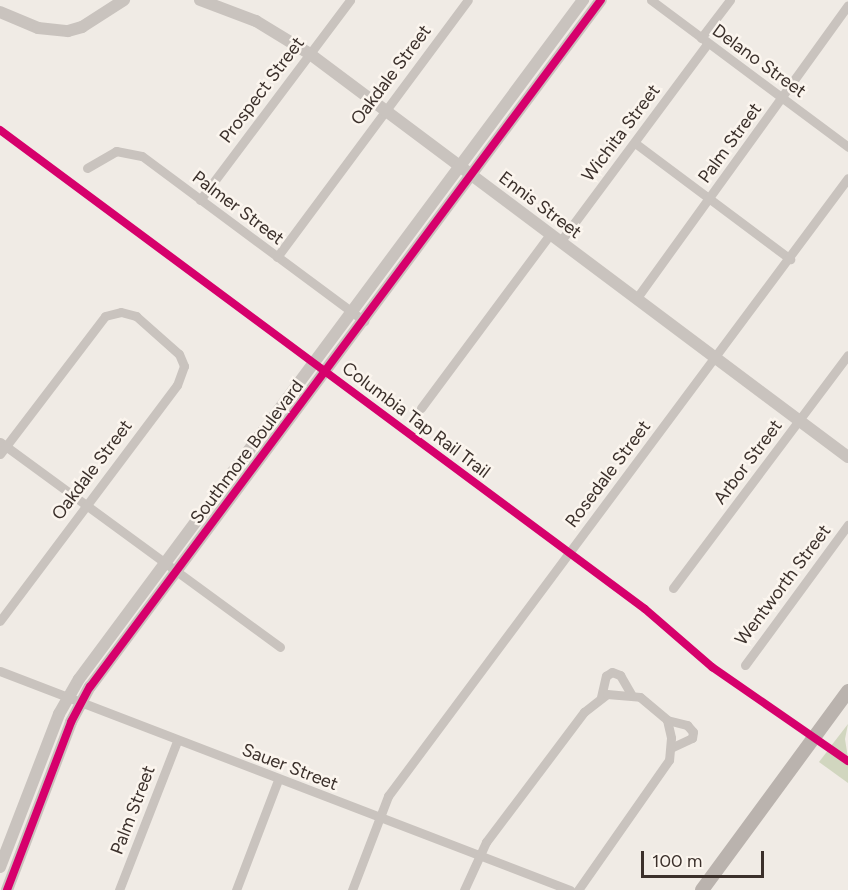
<!DOCTYPE html>
<html>
<head>
<meta charset="utf-8">
<style>
  body { margin:0 }
  #map { position:relative; width:848px; height:890px; overflow:hidden; background:#f0ebe5; font-family:Figtree,sans-serif }
  div>[style] { position:absolute }
  .green>* { inset:0; background:#d1d6bf }
  .minor>* { height:9px; margin:-4.5px; padding:0 4.5px; transform-origin:4.5px; border-radius:4.5px; background:#c9c3be }
  .tertiary>* { height:12px; margin:-6px; padding:0 6px; transform-origin:6px; border-radius:6px; background:#c9c3be }
  .secondary>* { height:14px; margin:-7px; padding:0 7px; transform-origin:7px; border-radius:7px; background:#bab3ae }
  .cycleway>* { height:8px; margin:-4px; padding:0 4px; transform-origin:4px; border-radius:4px; background:#d6006c }
  span { translate:-50% -50%; white-space:nowrap; text-align:center; line-height:1.15; -webkit-text-stroke:5px #fbf5ee; paint-order:stroke }
  .street-label { font-size:18px; color:#3b302b }
  .scale { position:absolute; left:641px; top:851px; width:123px; height:27px; box-sizing:border-box; border:3px solid #3b302b; border-top:0; padding-left:8px; font-size:18px; line-height:21px; white-space:nowrap; color:#3b302b; -webkit-text-stroke:4px #fbf5ee; paint-order:stroke }
</style>
</head>
<body>
<div id="map">
  <div class="green">
    <div style="clip-path:polygon(848px 724px,845px 739px,848px 758px,831px 746px)"></div>
    <div style="clip-path:polygon(829px 749px,848px 763px,848px 783px,819px 762px)"></div>
  </div>
  <div class="minor">
    <div style="left:651px;top:0;width:246px;rotate:36.7deg"></div>
    <div style="left:701px;top:38px;width:48px;rotate:-52.7deg"></div>
    <div style="left:635px;top:143px;width:194px;rotate:36.8deg"></div>
    <div style="left:87px;top:168px;width:34px;rotate:-30deg"></div>
    <div style="left:116px;top:151px;width:26px;rotate:11deg"></div>
    <div style="left:142px;top:156px;width:277px;rotate:36.6deg"></div>
    <div style="left:200px;top:200px;width:250px;rotate:-53.1deg"></div>
    <div style="left:560px;top:242px;width:247px;rotate:-53.4deg"></div>
    <div style="left:277px;top:257px;width:320px;rotate:-53.4deg"></div>
    <div style="left:636px;top:299px;width:362px;rotate:-54.2deg"></div>
    <div style="left:421px;top:408px;width:217px;rotate:-53.4deg"></div>
    <div style="left:0;top:442px;width:347px;rotate:36.2deg"></div>
    <div style="left:0;top:454px;width:173px;rotate:-52.7deg"></div>
    <div style="left:105px;top:316px;width:16px;rotate:-14deg"></div>
    <div style="left:121px;top:312px;width:16px;rotate:15deg"></div>
    <div style="left:136px;top:316px;width:57px;rotate:41.5deg"></div>
    <div style="left:179px;top:354px;width:13px;rotate:67deg"></div>
    <div style="left:184px;top:366px;width:20px;rotate:110deg"></div>
    <div style="left:177px;top:385px;width:295px;rotate:126.9deg"></div>
    <div style="left:673px;top:588px;width:291px;rotate:-53.1deg"></div>
    <div style="left:745px;top:665px;width:174px;rotate:-53.7deg"></div>
    <div style="left:0;top:671px;width:611px;rotate:21.02deg"></div>
    <div style="left:601px;top:697px;width:22px;rotate:-77deg"></div>
    <div style="left:606px;top:676px;width:7px;rotate:-34deg"></div>
    <div style="left:612px;top:672px;width:9px;rotate:21deg"></div>
    <div style="left:620px;top:675px;width:22px;rotate:60deg"></div>
    <div style="left:667px;top:720px;width:21px;rotate:14deg"></div>
    <div style="left:687px;top:725px;width:9px;rotate:49deg"></div>
    <div style="left:693px;top:732px;width:6px;rotate:99deg"></div>
    <div style="left:692px;top:738px;width:23px;rotate:155deg"></div>
    <div style="left:119px;top:890px;width:160px;rotate:-68.7deg"></div>
    <div style="left:236px;top:890px;width:118px;rotate:-69.1deg"></div>
    <div style="left:352px;top:890px;width:101px;rotate:-69deg"></div>
    <div style="left:388px;top:796px;width:770px;rotate:-53.34deg"></div>
    <div style="left:464px;top:890px;width:53px;rotate:-65.4deg"></div>
    <div style="left:486px;top:842px;width:163px;rotate:-53deg"></div>
    <div style="left:584px;top:712px;width:29px;rotate:-38deg"></div>
    <div style="left:607px;top:694px;width:33px;rotate:5deg"></div>
    <div style="left:640px;top:697px;width:35px;rotate:40deg"></div>
    <div style="left:667px;top:720px;width:18px;rotate:77deg"></div>
    <div style="left:671px;top:738px;width:22px;rotate:95deg"></div>
    <div style="left:669px;top:760px;width:159px;rotate:125deg"></div>
  </div>
  <div class="tertiary">
    <div style="left:200px;top:0;width:60px;rotate:20.6deg"></div>
    <div style="left:256px;top:21px;width:63px;rotate:31.4deg"></div>
    <div style="left:310px;top:54px;width:672px;rotate:36.84deg"></div>
    <div style="left:0;top:12px;width:41px;rotate:22.8deg"></div>
    <div style="left:38px;top:28px;width:30px;rotate:6deg"></div>
    <div style="left:68px;top:31px;width:15px;rotate:-16deg"></div>
    <div style="left:82px;top:27px;width:50px;rotate:-32.7deg"></div>
    <div style="left:0;top:867px;width:164px;rotate:-68.9deg"></div>
    <div style="left:59px;top:714px;width:40px;rotate:-60.3deg"></div>
    <div style="left:79px;top:679px;width:846px;rotate:-53.41deg"></div>
    <div style="left:7px;top:890px;width:180px;rotate:-69.1deg"></div>
    <div style="left:71px;top:722px;width:40px;rotate:-62deg"></div>
    <div style="left:90px;top:687px;width:856px;rotate:-53.36deg"></div>
  </div>
  <div class="secondary">
    <div style="left:702px;top:890px;width:247px;rotate:-53.7deg"></div>
  </div>
  <div class="cycleway">
    <div style="left:0;top:130px;width:803px;rotate:36.6deg"></div>
    <div style="left:645px;top:609px;width:89px;rotate:40.9deg"></div>
    <div style="left:712px;top:667px;width:165px;rotate:34.7deg"></div>
    <div style="left:7px;top:890px;width:180px;rotate:-69.1deg"></div>
    <div style="left:71px;top:722px;width:40px;rotate:-62deg"></div>
    <div style="left:90px;top:687px;width:856px;rotate:-53.36deg"></div>
  </div>
  <div class="street-label">
    <span style="left:759px;top:61px;rotate:36deg">Delano Street</span>
    <span style="left:391px;top:75px;rotate:-53deg">Oakdale Street</span>
    <span style="left:262px;top:90px;rotate:-53deg">Prospect Street</span>
    <span style="left:621px;top:133px;rotate:-53deg">Wichita Street</span>
    <span style="left:730px;top:143px;rotate:-54deg">Palm Street</span>
    <span style="left:540px;top:205px;rotate:37deg">Ennis Street</span>
    <span style="left:238px;top:208px;rotate:37deg">Palmer Street</span>
    <span style="left:416px;top:420px;rotate:37deg">Columbia Tap Rail Trail</span>
    <span style="left:247px;top:452px;rotate:-53deg">Southmore Boulevard</span>
    <span style="left:748px;top:462px;rotate:-53deg">Arbor Street</span>
    <span style="left:92px;top:470px;rotate:-53deg">Oakdale Street</span>
    <span style="left:608px;top:474px;rotate:-53deg">Rosedale Street</span>
    <span style="left:783px;top:585px;rotate:-53deg">Wentworth Street</span>
    <span style="left:290px;top:767px;rotate:21deg">Sauer Street</span>
    <span style="left:133px;top:810px;rotate:-69deg">Palm Street</span>
  </div>
  <div class="scale">100 m</div>
</div>
</body>
</html>
